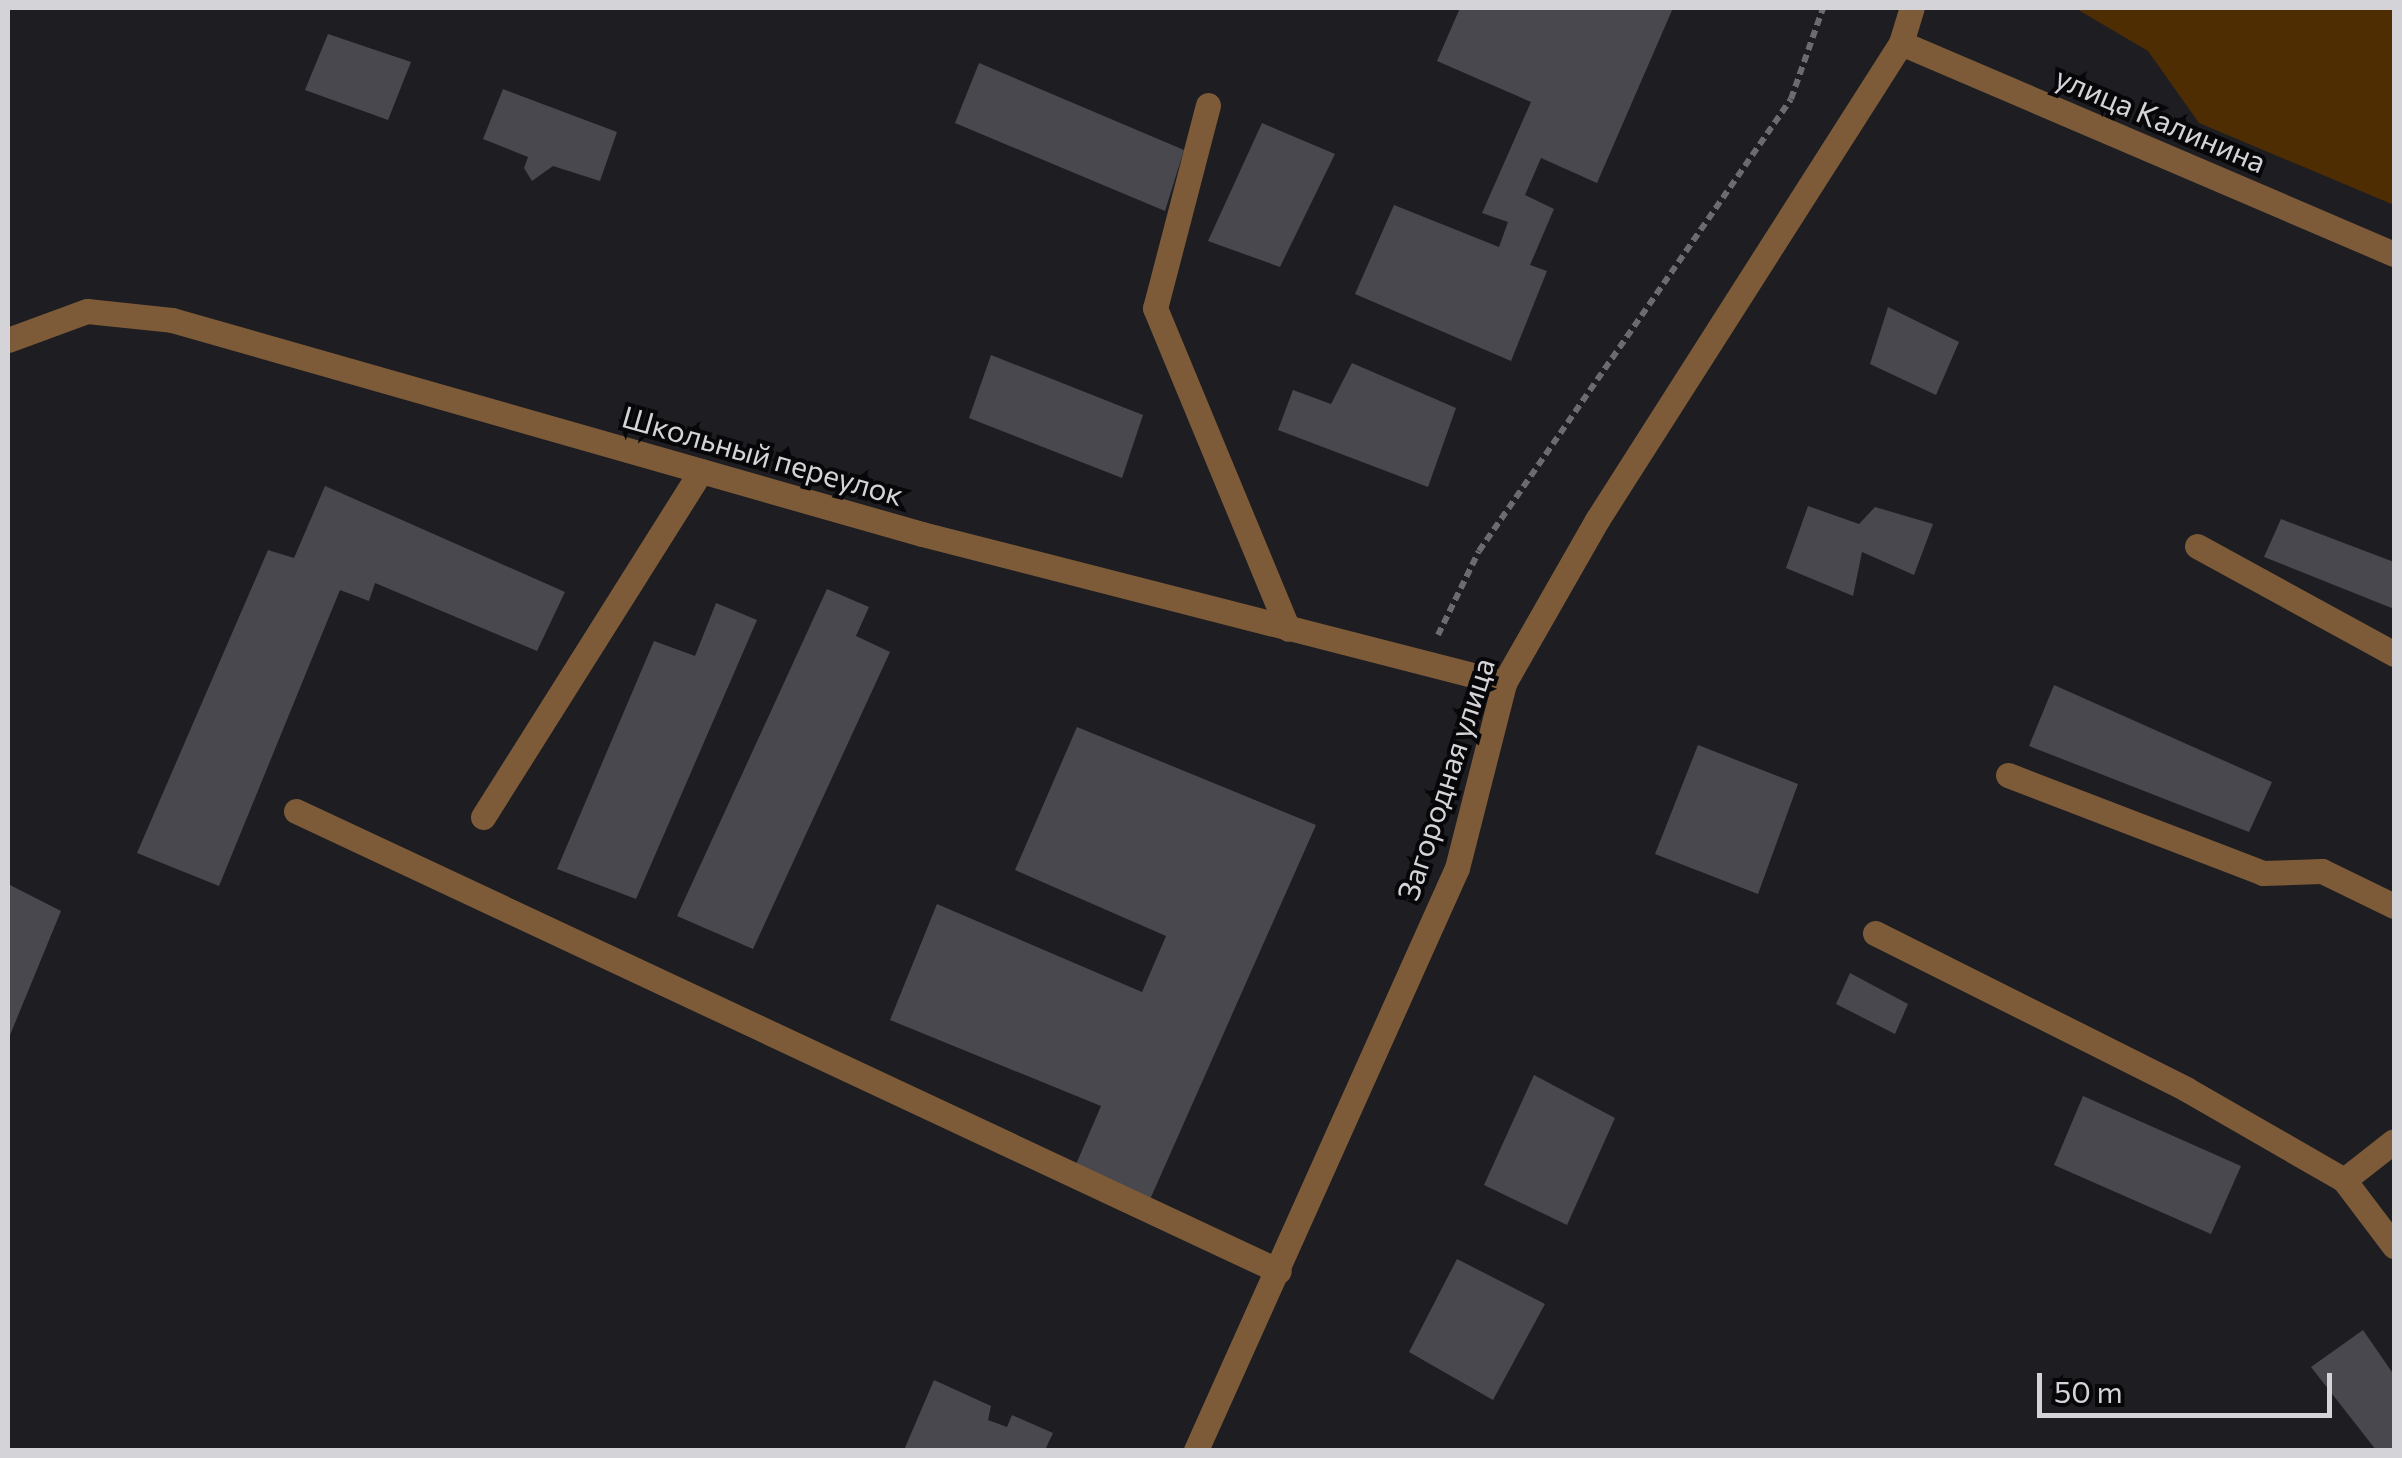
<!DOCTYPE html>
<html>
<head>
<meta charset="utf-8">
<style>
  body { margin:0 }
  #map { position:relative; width:2402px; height:1458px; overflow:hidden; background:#1d1d22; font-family:Commissioner,sans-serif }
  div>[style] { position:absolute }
  .green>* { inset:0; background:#4f2d02 }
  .building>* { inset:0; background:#48484e }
  .path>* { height:6px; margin-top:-3px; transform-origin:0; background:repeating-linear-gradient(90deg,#6b6b70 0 8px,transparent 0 13px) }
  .minor>* { height:25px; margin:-12.5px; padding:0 12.5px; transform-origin:12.5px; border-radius:12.5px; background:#7e5b38 }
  span { translate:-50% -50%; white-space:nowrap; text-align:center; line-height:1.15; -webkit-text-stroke:8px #070709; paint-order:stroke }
  .street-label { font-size:30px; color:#d4d4d8 }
  .frame { position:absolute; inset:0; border:10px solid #d4d4d8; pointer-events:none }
  .scale { position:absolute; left:2037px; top:1373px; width:295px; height:45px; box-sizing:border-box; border:5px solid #d4d4d8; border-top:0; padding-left:12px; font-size:30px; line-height:35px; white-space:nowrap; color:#d4d4d8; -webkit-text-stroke:8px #070709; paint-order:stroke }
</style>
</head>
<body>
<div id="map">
  <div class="green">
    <div style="clip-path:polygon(2075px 8px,2394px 8px,2394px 205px,2199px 123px,2148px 51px)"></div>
  </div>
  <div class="building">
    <div style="clip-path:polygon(1460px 8px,1673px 8px,1597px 183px,1541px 158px,1525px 195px,1554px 209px,1530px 265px,1547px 271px,1511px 361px,1355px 294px,1394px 205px,1499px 247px,1508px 222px,1482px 213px,1531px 102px,1437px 61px)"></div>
    <div style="clip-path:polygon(328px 34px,411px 62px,388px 120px,305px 90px)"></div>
    <div style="clip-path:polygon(979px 63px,1184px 150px,1165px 211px,955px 123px)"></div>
    <div style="clip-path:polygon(503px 89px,617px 132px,600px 181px,553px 166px,532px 181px,524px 168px,528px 157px,483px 139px)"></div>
    <div style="clip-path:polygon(1262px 123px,1335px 154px,1280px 267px,1208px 241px)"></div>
    <div style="clip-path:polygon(1888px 307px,1959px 342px,1936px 395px,1870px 364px)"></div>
    <div style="clip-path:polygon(991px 355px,1143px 415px,1122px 478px,969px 418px)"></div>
    <div style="clip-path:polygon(1352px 363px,1456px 408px,1428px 487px,1278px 430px,1293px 390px,1331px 404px)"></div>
    <div style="clip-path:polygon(325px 486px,565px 592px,537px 651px,375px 583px,369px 601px,340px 590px,219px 886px,137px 853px,268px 550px,294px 558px)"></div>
    <div style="clip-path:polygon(1808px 506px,1859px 524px,1875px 507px,1933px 524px,1914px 575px,1862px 552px,1853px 596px,1786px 568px)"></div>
    <div style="clip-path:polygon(2281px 519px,2394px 562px,2394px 609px,2264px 557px)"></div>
    <div style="clip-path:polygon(827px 589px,869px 607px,856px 636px,890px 652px,753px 949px,677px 916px)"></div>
    <div style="clip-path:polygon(716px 603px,757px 620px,636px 899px,557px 869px,654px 641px,695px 656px)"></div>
    <div style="clip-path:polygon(2054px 685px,2272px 782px,2249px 832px,2029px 746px)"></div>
    <div style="clip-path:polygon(1077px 727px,1316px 825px,1148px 1204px,1074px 1169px,1101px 1106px,890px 1020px,937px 904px,1142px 992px,1166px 936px,1015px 870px)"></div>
    <div style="clip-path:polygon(1698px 745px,1798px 784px,1758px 894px,1655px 854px)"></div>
    <div style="clip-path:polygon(8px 884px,61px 911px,8px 1040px)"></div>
    <div style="clip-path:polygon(1850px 973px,1908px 1004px,1895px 1034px,1836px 1004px)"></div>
    <div style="clip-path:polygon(1534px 1075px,1615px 1118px,1567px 1225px,1484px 1185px)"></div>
    <div style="clip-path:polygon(2083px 1096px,2241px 1166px,2211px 1234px,2054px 1165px)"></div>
    <div style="clip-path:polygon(1457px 1259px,1545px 1304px,1493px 1400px,1409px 1352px)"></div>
    <div style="clip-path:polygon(2363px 1330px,2394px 1375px,2394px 1450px,2376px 1450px,2311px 1367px)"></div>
    <div style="clip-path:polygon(934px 1380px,991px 1406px,988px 1420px,1007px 1427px,1012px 1415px,1053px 1433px,1045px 1450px,904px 1450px)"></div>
  </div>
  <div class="path">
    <div style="left:1438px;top:635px;width:93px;rotate:-64deg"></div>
    <div style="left:1479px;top:551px;width:549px;rotate:-55.38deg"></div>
    <div style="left:1791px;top:99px;width:96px;rotate:-70.6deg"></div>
  </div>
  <div class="minor">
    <div style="left:1901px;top:43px;width:536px;rotate:23.17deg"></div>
    <div style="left:1208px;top:105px;width:210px;rotate:104.6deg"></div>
    <div style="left:1155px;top:308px;width:347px;rotate:67.5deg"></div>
    <div style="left:8px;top:340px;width:84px;rotate:-20.2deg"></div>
    <div style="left:87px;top:311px;width:85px;rotate:6deg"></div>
    <div style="left:172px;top:320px;width:780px;rotate:15.93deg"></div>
    <div style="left:922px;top:534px;width:601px;rotate:14.36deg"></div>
    <div style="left:2197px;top:546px;width:225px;rotate:28.7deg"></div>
    <div style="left:2008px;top:775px;width:273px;rotate:21deg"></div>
    <div style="left:2263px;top:873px;width:59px;rotate:-1.9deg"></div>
    <div style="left:2322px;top:871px;width:80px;rotate:25.9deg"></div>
    <div style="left:296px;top:811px;width:1085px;rotate:25.08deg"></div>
    <div style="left:483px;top:817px;width:409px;rotate:-57.8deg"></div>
    <div style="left:1875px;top:933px;width:348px;rotate:26.6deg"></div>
    <div style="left:2186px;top:1089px;width:182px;rotate:29.9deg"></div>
    <div style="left:2344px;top:1180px;width:83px;rotate:52.9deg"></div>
    <div style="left:2344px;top:1180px;width:63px;rotate:-38deg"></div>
    <div style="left:1196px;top:1450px;width:638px;rotate:-65.85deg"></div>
    <div style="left:1457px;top:868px;width:191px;rotate:-75.7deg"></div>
    <div style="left:1504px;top:683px;width:188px;rotate:-60.3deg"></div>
    <div style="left:1597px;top:520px;width:566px;rotate:-57.49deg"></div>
    <div style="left:1901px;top:43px;width:37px;rotate:-73deg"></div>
  </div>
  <div class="street-label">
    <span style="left:2161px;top:119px;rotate:23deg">улица Калинина</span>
    <span style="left:763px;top:455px;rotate:16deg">Школьный переулок</span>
    <span style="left:1445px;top:779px;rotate:-72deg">Загородная улица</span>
  </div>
  <div class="frame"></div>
  <div class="scale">50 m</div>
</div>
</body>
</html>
